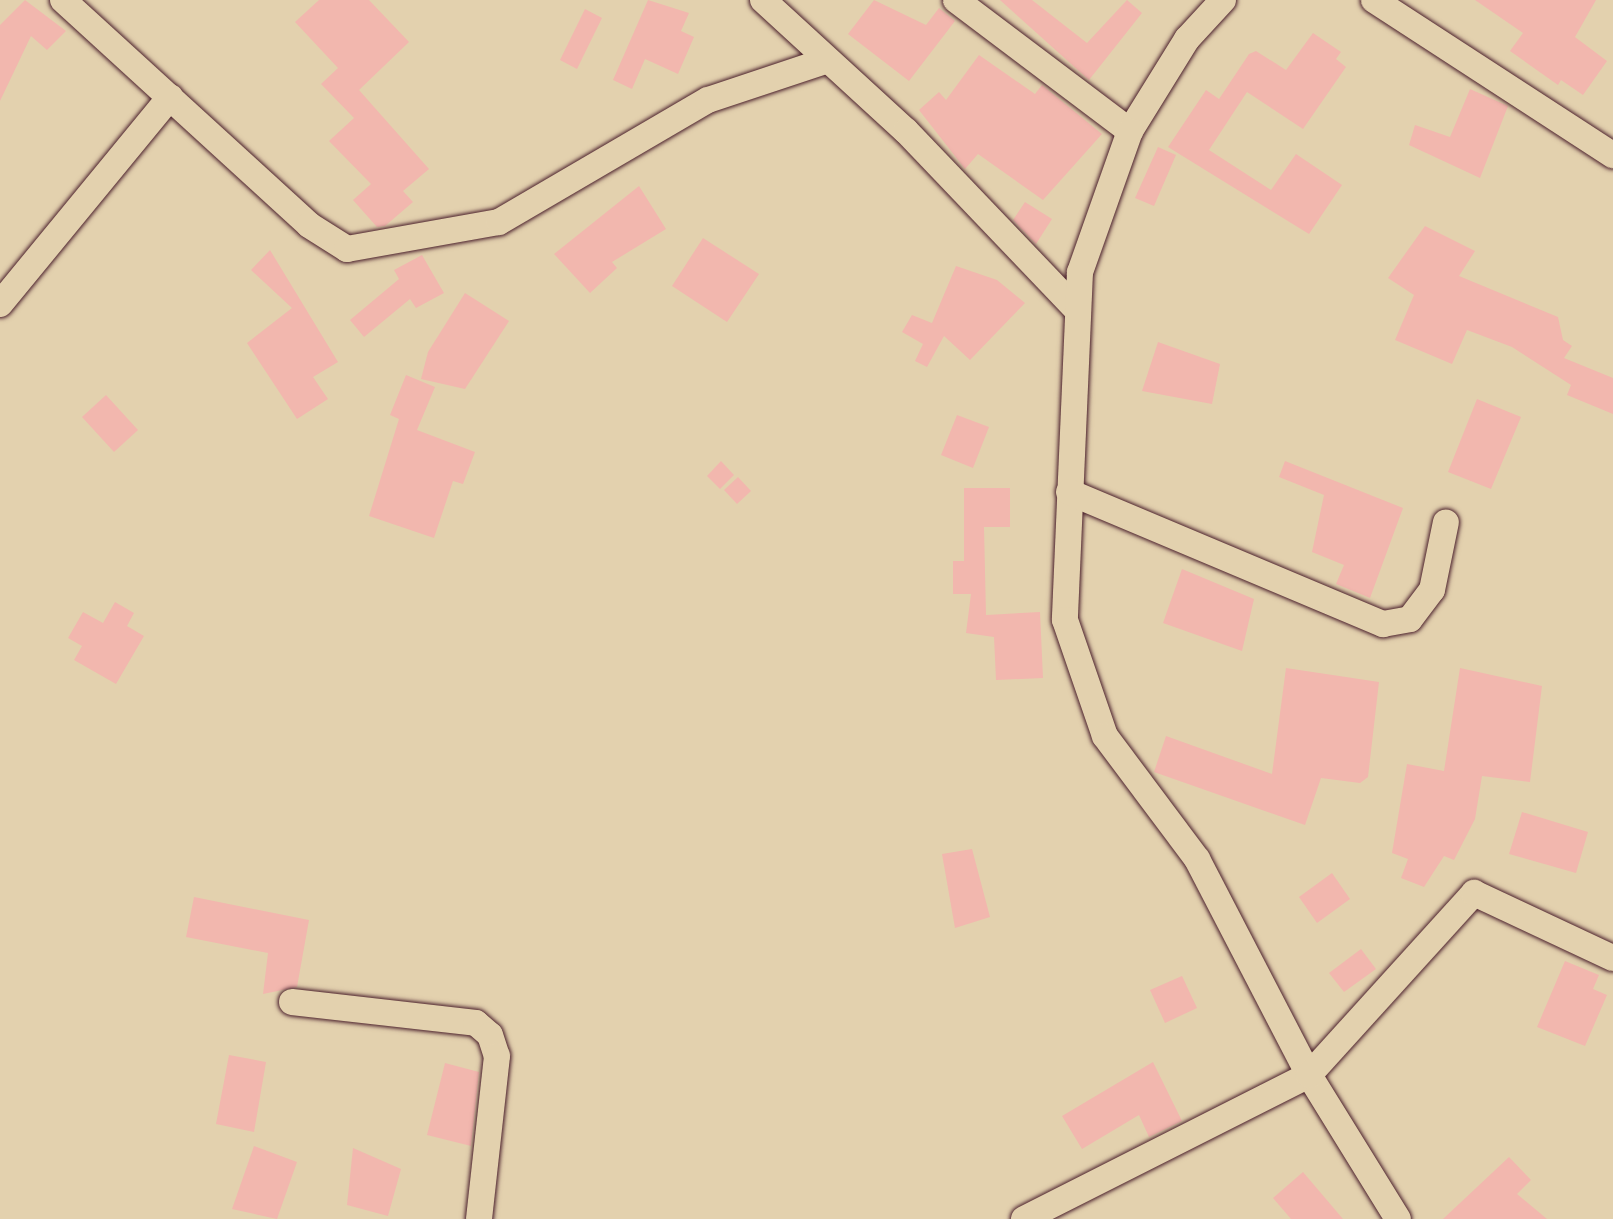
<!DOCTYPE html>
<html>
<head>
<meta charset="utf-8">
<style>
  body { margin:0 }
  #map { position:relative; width:1613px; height:1219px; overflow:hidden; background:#e3d1ae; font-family:"Playpen Sans",sans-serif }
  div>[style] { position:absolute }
  .building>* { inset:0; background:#f2b7ae }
  .roads { filter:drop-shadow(0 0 2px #4a1f2b) drop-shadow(0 0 2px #4a1f2b) }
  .minor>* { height:26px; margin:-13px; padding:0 13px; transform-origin:13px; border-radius:13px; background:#e3d1ae }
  span { translate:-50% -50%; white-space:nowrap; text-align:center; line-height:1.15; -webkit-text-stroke:6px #e3d1ae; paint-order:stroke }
</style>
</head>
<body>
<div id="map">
  <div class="building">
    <div style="clip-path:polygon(25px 0,66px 31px,47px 50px,31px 36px,0 101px,0 25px)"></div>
    <div style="clip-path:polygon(319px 0,369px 0,409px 42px,359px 90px,429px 169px,403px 191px,413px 202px,385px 226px,377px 227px,353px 200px,371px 184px,329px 141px,354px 118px,321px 84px,338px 68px,295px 22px)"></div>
    <div style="clip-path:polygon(648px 0,689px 13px,681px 31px,694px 37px,678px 74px,645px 59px,632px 89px,613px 80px)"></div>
    <div style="clip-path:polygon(874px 0,926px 25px,939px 8px,955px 21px,909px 81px,848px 34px)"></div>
    <div style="clip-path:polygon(1000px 0,1032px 0,1087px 43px,1127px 0,1142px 13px,1089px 80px)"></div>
    <div style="clip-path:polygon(1475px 0,1596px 0,1575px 37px,1607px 61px,1583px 95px,1561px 80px,1558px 85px,1510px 51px,1523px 33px)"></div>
    <div style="clip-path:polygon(585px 9px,602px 18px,577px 69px,560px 60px)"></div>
    <div style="clip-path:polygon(1313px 33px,1341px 52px,1336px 59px,1346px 67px,1303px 129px,1247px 92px,1209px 150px,1271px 190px,1296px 154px,1342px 185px,1309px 234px,1168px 147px,1206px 90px,1219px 99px,1249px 54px,1256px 51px,1286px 70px)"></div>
    <div style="clip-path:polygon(979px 55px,1035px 94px,1042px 85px,1102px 134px,1043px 200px,978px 154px,965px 169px,919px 110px,939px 92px,946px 100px)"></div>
    <div style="clip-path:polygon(1470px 89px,1508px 106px,1480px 178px,1409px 145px,1415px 125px,1450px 137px)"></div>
    <div style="clip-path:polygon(1158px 147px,1176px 155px,1154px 206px,1135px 198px)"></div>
    <div style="clip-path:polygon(639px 186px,666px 229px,612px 262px,617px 268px,590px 293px,554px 254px)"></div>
    <div style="clip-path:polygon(1025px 202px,1052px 219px,1036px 244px,1013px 220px)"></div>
    <div style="clip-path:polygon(1425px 226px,1475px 251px,1459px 276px,1558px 317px,1563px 340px,1572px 346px,1564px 358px,1613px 378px,1613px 414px,1567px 395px,1571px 385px,1512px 347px,1467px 330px,1452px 364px,1395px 340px,1414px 295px,1388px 278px)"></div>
    <div style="clip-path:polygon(703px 238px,759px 274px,727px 322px,672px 286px)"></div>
    <div style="clip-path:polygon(270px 250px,338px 362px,313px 377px,328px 399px,297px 419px,247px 343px,292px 308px,251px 270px)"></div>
    <div style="clip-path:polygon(422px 255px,444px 293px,416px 308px,410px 299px,364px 337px,350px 320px,399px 279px,394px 270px)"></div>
    <div style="clip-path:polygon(956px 266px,997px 280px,1025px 303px,970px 360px,944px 336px,927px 367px,915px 361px,923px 344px,902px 332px,912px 315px,932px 323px)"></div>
    <div style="clip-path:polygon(465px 293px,509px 321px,465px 389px,421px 379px,428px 352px)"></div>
    <div style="clip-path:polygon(1158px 342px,1220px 364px,1212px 404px,1142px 391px)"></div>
    <div style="clip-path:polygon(406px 375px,435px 387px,417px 430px,475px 452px,463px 484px,453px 481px,434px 538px,369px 516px,399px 419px,390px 415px)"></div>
    <div style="clip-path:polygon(106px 395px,138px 430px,114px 452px,82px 417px)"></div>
    <div style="clip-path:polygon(1477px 399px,1521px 417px,1491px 489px,1448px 472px)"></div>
    <div style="clip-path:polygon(957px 415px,989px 427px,973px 468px,941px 455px)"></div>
    <div style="clip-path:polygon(721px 461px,734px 475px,720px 489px,707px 476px)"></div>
    <div style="clip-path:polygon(1285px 461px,1403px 508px,1370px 598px,1336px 584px,1344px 565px,1312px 552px,1324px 495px,1279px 477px)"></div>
    <div style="clip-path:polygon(738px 477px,751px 491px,737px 504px,724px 490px)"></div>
    <div style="clip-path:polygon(964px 488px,1010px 488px,1010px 527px,984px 527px,986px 615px,1040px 612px,1043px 678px,996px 680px,994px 637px,966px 633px,971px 594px,953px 594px,953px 561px,964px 561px)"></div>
    <div style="clip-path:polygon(1182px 569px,1254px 599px,1242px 651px,1163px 623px)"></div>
    <div style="clip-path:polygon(115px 602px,134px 613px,127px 626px,144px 636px,116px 684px,74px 660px,82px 646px,68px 638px,83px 612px,103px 623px)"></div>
    <div style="clip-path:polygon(1286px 668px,1379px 682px,1368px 777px,1360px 783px,1321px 778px,1305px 825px,1154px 772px,1166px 736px,1272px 774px)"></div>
    <div style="clip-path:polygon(1460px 668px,1542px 686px,1530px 782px,1482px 776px,1475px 819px,1454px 860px,1444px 856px,1424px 887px,1401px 878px,1408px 859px,1392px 853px,1407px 764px,1444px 771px)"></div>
    <div style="clip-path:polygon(1522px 812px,1588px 832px,1576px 873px,1509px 854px)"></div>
    <div style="clip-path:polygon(972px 849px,990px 917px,955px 928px,942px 854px)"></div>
    <div style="clip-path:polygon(1332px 873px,1350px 899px,1317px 923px,1299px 897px)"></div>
    <div style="clip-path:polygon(194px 897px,309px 920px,297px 987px,263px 994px,268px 953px,186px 937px)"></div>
    <div style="clip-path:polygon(1361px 949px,1376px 969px,1344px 992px,1329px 973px)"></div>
    <div style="clip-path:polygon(1565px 961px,1599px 975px,1593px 989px,1607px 995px,1585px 1046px,1537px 1027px)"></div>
    <div style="clip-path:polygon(1182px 976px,1197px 1008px,1165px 1023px,1150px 990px)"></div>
    <div style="clip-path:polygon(229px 1055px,266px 1062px,254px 1132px,216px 1124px)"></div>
    <div style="clip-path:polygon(1153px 1062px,1182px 1121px,1149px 1137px,1139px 1115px,1082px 1149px,1062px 1116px)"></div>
    <div style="clip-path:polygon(445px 1063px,479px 1072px,471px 1146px,427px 1135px)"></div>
    <div style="clip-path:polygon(254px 1146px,297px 1162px,277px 1219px,232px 1209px)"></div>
    <div style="clip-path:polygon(353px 1148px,401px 1169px,388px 1216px,347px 1205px)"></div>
    <div style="clip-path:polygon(1509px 1157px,1531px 1180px,1517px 1194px,1547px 1219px,1443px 1219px)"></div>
    <div style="clip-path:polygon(1303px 1172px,1343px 1219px,1291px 1219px,1273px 1198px)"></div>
  </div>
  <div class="roads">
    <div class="minor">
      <div style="left:63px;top:0;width:333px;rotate:42.4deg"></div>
      <div style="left:309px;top:225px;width:45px;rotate:32.3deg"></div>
      <div style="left:347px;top:249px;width:154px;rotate:-10.1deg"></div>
      <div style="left:499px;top:222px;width:242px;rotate:-30.3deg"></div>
      <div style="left:708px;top:100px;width:123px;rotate:-18.4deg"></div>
      <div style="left:763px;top:0;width:194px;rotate:42.5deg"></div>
      <div style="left:906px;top:131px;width:245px;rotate:46.3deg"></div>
      <div style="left:956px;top:0;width:218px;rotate:37deg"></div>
      <div style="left:1223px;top:0;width:53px;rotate:132.7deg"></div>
      <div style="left:1187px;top:39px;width:108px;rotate:121.8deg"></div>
      <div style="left:1130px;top:131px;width:150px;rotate:109.5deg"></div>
      <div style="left:1080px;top:272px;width:348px;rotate:92.5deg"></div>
      <div style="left:1065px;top:620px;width:123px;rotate:71deg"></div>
      <div style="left:1105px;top:736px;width:154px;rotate:53.2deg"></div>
      <div style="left:1197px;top:859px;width:243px;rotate:62.6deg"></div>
      <div style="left:1309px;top:1075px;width:169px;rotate:58.3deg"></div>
      <div style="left:1374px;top:0;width:285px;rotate:33deg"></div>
      <div style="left:0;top:304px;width:268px;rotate:-50.6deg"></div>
      <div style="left:1069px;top:492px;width:341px;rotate:22.8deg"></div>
      <div style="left:1383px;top:624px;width:27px;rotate:-10deg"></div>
      <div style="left:1410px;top:619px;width:36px;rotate:-53deg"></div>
      <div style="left:1432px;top:590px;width:69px;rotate:-78.4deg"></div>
      <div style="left:292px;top:1002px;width:185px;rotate:6.5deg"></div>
      <div style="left:476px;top:1023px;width:18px;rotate:41deg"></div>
      <div style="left:490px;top:1035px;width:22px;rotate:72deg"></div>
      <div style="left:497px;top:1056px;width:164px;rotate:96.3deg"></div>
      <div style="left:1024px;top:1219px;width:319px;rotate:-26.8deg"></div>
      <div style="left:1309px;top:1075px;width:246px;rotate:-47.8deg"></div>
      <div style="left:1474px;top:893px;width:153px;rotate:25.1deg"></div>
    </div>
  </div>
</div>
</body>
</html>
